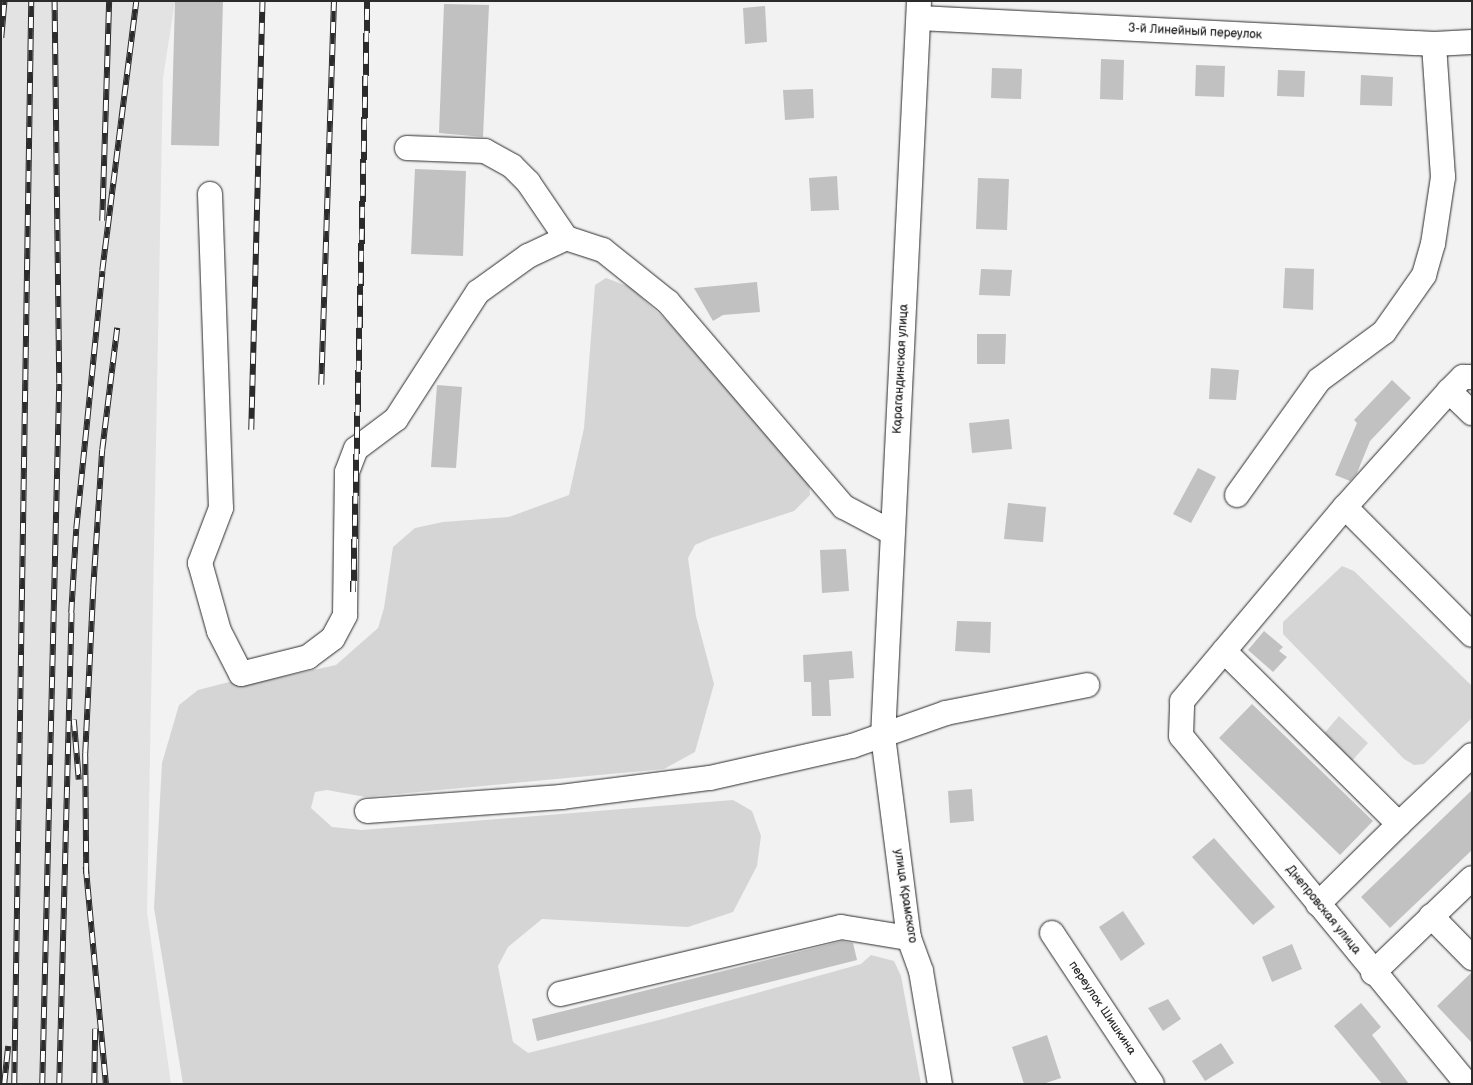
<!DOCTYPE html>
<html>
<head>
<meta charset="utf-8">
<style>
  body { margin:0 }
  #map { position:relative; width:1473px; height:1085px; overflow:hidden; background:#f2f2f2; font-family:"Balsamiq Sans",sans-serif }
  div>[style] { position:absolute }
  .built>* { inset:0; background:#e3e3e3 }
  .green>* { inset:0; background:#d5d5d5 }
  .building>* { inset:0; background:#c1c1c1 }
  .roads { filter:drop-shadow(0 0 1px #2b2b2b) drop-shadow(0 0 1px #2b2b2b) }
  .minor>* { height:24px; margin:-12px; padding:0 12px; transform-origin:12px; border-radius:12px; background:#fff }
  .rail>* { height:5.5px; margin-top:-2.75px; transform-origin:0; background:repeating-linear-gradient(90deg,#fff 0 11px,#2b2b2b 0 22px); box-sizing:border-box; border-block:1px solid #2b2b2b }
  span { translate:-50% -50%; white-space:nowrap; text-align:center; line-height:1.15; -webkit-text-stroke:4.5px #fff; paint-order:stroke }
  .street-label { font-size:12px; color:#2b2b2b }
  .frame { position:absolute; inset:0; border:2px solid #2b2b2b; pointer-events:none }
</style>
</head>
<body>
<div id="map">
  <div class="built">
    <div style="clip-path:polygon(1px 1px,175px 1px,163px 78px,147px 912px,171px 1084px,1px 1084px)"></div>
  </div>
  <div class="green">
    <div style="clip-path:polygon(606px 278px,630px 287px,668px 322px,809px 483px,810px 495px,794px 511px,711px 538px,695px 545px,688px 558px,696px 616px,714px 684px,695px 752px,664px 769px,365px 797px,327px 790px,315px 792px,311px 808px,332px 827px,362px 830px,733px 800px,752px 811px,761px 836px,757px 866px,733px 912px,688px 927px,542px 919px,508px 947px,498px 966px,513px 1042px,528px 1053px,659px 1020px,861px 964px,871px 955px,894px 961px,901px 976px,921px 1084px,183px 1084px,154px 908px,162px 763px,179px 705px,198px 690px,233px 681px,268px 680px,336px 665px,378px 628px,384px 608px,393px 547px,415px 528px,443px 522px,509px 517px,569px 495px,584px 428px,595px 285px)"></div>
    <div style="clip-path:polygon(1342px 566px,1354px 571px,1472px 686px,1472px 718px,1424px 764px,1414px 765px,1404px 759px,1283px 634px,1283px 622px)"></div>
    <div style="clip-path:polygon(1339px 716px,1368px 743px,1351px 762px,1322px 736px)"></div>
  </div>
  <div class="building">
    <div style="clip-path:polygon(175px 1px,223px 1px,219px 146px,171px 145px)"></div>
    <div style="clip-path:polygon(444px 4px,489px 5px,483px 137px,439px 133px)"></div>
    <div style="clip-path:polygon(765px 6px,767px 42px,745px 44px,743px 8px)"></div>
    <div style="clip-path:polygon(1101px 59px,1124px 60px,1123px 100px,1100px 99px)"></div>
    <div style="clip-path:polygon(1196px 65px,1225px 66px,1224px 97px,1195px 96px)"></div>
    <div style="clip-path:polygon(992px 68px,1022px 69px,1021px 99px,991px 98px)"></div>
    <div style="clip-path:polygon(1278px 70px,1305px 71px,1304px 97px,1277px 96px)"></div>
    <div style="clip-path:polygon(1361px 75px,1393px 77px,1392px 106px,1360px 105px)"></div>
    <div style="clip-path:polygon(813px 89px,814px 118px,785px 120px,783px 90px)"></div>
    <div style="clip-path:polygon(415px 169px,466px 171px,463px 256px,411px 254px)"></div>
    <div style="clip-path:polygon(837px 176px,839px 210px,811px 211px,809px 178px)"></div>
    <div style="clip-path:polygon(978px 178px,1009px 179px,1007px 230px,976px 229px)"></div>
    <div style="clip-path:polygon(1285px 268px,1314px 269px,1313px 310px,1283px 308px)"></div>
    <div style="clip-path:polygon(981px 269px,1012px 270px,1010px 296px,979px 295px)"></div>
    <div style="clip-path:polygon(757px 282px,760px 312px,723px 315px,713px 321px,694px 288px)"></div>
    <div style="clip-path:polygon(977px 334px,1006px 334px,1005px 364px,977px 364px)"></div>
    <div style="clip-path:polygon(1211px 368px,1239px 370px,1236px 400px,1209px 399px)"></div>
    <div style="clip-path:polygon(1392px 380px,1411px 398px,1370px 441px,1357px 473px,1350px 481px,1335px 475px,1357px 423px,1354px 420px)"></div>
    <div style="clip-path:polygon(437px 385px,462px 387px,456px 468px,431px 467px)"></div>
    <div style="clip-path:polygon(1009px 419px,1012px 449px,972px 453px,969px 423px)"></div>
    <div style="clip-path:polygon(1198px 468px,1216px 477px,1191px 523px,1173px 514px)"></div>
    <div style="clip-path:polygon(1008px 503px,1046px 507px,1043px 542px,1004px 539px)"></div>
    <div style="clip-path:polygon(846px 549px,849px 591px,822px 593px,820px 550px)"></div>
    <div style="clip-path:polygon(957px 621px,991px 622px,990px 653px,955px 651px)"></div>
    <div style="clip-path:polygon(1264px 631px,1283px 647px,1279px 651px,1287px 657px,1273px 672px,1248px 650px)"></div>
    <div style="clip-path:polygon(852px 651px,854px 678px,829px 680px,831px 716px,812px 716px,811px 682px,804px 682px,803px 655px)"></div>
    <div style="clip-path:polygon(1252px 704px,1373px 821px,1340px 855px,1219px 738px)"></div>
    <div style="clip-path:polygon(972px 789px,974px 821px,950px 823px,948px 791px)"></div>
    <div style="clip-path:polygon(1472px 790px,1472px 850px,1390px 928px,1361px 897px)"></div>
    <div style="clip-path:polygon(1214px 838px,1275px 907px,1253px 925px,1192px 857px)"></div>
    <div style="clip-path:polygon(1123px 911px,1145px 944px,1121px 961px,1099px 927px)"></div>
    <div style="clip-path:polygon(842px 941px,853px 943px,857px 960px,537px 1041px,532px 1019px)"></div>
    <div style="clip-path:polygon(1292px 944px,1302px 969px,1272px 982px,1262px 957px)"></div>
    <div style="clip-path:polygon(1472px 972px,1472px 1043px,1437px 1006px)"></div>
    <div style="clip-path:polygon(1168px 999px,1181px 1019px,1163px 1031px,1148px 1008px)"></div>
    <div style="clip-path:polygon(1361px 1003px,1381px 1027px,1372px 1035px,1409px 1084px,1382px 1084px,1334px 1026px)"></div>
    <div style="clip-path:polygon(1047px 1035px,1061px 1078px,1043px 1084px,1024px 1084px,1012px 1047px)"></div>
    <div style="clip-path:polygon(1221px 1043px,1234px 1063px,1205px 1081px,1192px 1061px)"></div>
  </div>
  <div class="roads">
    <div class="minor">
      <div style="left:919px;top:1px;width:736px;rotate:92.8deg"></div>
      <div style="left:883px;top:736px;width:204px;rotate:82.7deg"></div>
      <div style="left:909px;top:938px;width:35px;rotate:70deg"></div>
      <div style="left:921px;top:971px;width:115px;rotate:80.5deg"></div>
      <div style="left:919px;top:18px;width:516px;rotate:2.89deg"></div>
      <div style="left:1434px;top:44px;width:38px;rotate:-3deg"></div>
      <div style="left:407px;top:148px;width:78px;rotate:2.2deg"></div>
      <div style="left:485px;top:151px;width:31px;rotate:29deg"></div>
      <div style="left:512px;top:166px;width:23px;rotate:45deg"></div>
      <div style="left:528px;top:182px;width:68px;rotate:55.8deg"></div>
      <div style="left:566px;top:238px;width:39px;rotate:18deg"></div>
      <div style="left:603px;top:250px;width:83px;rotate:38.7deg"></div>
      <div style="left:668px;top:302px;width:270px;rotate:49.4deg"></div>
      <div style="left:844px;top:507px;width:55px;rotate:28deg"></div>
      <div style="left:210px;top:194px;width:314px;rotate:88deg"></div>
      <div style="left:221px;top:508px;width:59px;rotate:110.9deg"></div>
      <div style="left:200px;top:563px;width:71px;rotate:74.4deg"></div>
      <div style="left:219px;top:631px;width:48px;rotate:62.9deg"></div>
      <div style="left:241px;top:674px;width:69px;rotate:-14.2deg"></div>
      <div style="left:308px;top:657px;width:31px;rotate:-37deg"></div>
      <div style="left:333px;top:638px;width:26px;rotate:-62deg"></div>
      <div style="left:345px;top:615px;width:143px;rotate:-89.2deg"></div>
      <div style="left:347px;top:472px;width:25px;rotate:-69deg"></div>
      <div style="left:356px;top:449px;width:50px;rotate:-36.9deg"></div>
      <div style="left:396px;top:419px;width:151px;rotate:-57.2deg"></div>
      <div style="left:478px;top:292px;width:62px;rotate:-35.8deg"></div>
      <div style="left:528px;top:256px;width:42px;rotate:-25.3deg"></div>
      <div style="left:1449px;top:391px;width:32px;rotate:44deg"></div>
      <div style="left:1237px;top:495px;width:141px;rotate:-54.5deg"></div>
      <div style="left:1319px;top:380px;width:81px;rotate:-36.4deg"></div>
      <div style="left:1384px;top:332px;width:70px;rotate:-54.9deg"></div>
      <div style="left:1424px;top:275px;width:32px;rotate:-74deg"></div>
      <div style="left:1433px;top:244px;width:68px;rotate:-81.5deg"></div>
      <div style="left:1443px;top:177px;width:133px;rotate:-93.9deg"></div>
      <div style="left:1345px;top:507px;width:180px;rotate:45.2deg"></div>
      <div style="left:1224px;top:651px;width:246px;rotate:44.7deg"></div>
      <div style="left:1399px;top:824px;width:100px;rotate:-43.4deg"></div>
      <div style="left:367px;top:811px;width:195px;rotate:-4.1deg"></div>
      <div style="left:561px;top:797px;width:150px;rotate:-7.3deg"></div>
      <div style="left:710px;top:778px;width:146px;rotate:-12.7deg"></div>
      <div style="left:852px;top:746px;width:100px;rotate:-19.3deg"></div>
      <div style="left:946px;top:713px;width:144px;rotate:-11.2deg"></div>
      <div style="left:1318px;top:904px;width:114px;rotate:-44.6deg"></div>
      <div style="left:1431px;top:916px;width:59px;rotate:45.7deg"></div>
      <div style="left:1052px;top:933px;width:181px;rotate:56.5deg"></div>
      <div style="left:1373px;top:973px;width:137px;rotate:-43.8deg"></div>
      <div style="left:560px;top:994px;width:289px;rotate:-13.4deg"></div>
      <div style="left:841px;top:927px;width:69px;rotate:9.2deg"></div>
      <div style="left:1467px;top:1084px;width:450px;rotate:-129.4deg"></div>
      <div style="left:1181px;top:736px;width:35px;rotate:-88deg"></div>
      <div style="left:1182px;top:701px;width:253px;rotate:-50deg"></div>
      <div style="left:1345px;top:507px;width:156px;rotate:-48.1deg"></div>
      <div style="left:1449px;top:391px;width:20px;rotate:-45deg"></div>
      <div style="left:1463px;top:377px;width:9px"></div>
    </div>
  </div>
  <div class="rail">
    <div style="left:1px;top:38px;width:37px;rotate:-85deg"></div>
    <div style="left:102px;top:221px;width:220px;rotate:-88.2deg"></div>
    <div style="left:321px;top:385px;width:384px;rotate:-88.1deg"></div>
    <div style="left:251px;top:430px;width:429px;rotate:-88.5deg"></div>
    <div style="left:353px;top:592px;width:591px;rotate:-88.64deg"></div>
    <div style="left:74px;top:720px;width:60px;rotate:85.2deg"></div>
    <div style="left:86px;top:867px;width:218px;rotate:84.7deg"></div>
    <div style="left:86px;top:874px;width:121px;rotate:-90.5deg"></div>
    <div style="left:85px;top:753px;width:165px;rotate:-87.2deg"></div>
    <div style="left:93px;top:588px;width:138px;rotate:-86.3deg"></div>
    <div style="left:102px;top:450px;width:123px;rotate:-83deg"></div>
    <div style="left:4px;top:1084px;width:38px;rotate:-84deg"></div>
    <div style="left:14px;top:1084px;width:1083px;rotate:-89.1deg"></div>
    <div style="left:42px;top:1084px;width:700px;rotate:-88.61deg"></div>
    <div style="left:59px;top:384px;width:383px;rotate:-90.7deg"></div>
    <div style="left:59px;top:1084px;width:471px;rotate:-88.5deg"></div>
    <div style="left:71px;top:613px;width:84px;rotate:-86.6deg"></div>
    <div style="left:76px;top:529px;width:259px;rotate:-84.2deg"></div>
    <div style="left:102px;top:271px;width:272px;rotate:-82.8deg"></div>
    <div style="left:94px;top:1084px;width:55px;rotate:-89deg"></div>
  </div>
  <div class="street-label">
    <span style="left:1195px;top:32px;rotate:3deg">3-й Линейный переулок</span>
    <span style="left:901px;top:369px;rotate:-87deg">Карагандинская улица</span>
    <span style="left:905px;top:896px;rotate:81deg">улица Крамского</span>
    <span style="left:1323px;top:910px;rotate:51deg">Днепровская улица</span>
    <span style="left:1102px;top:1008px;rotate:56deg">переулок Шишкина</span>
  </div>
  <div class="frame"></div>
</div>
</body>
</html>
